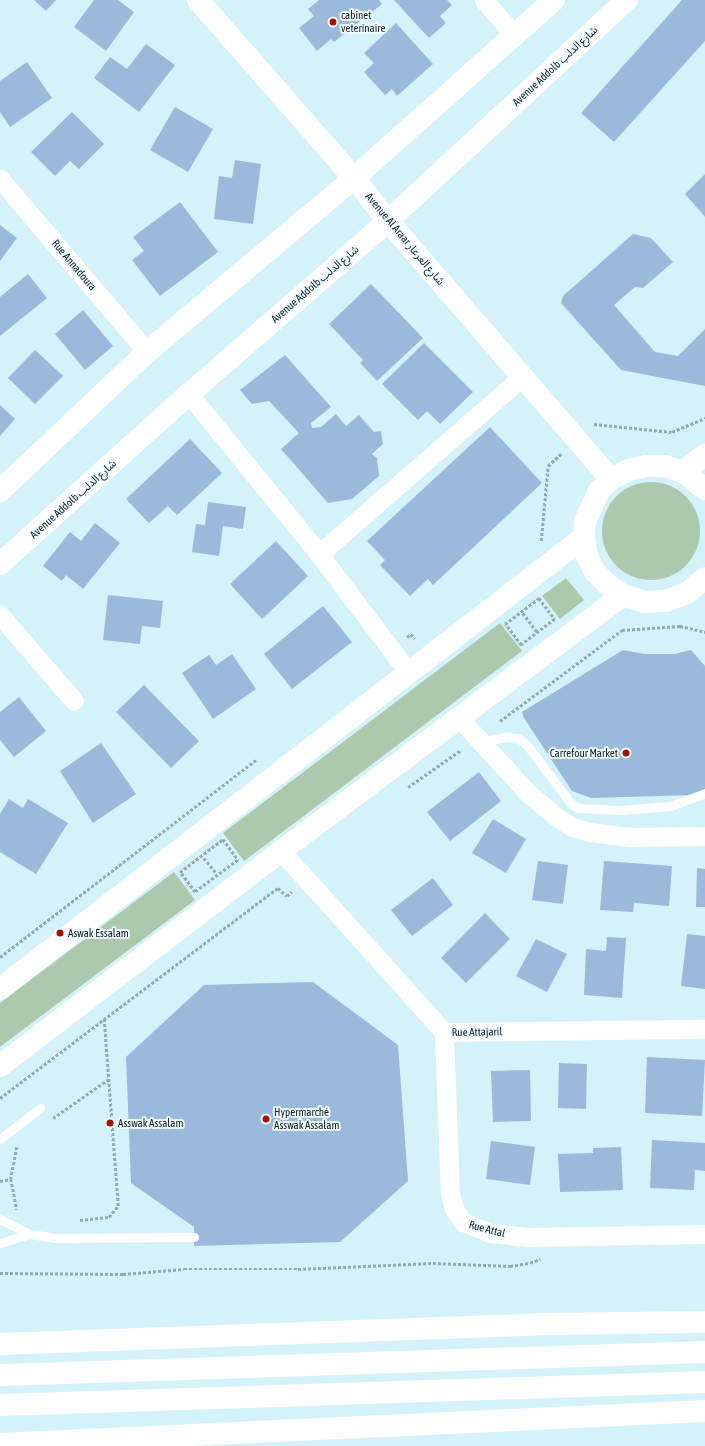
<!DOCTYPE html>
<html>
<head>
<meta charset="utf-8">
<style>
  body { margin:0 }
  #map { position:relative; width:705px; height:1446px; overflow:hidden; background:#d4f2fa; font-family:"Asap Condensed","Noto Sans Arabic",sans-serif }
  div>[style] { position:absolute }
  .green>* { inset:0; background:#acc9ae }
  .round { border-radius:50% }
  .building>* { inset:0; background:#9bb9da }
  .path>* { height:2.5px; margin-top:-1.25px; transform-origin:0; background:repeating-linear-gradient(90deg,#91a9af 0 3px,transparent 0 5px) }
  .lane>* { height:9px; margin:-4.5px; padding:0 4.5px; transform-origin:4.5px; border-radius:4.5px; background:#fff }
  .street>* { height:19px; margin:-9.5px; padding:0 9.5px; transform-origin:9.5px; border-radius:9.5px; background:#fff }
  .secondary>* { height:22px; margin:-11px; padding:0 11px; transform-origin:11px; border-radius:11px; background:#fff }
  .primary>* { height:22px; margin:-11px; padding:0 11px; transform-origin:11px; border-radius:11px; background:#fff }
  .highway>* { height:22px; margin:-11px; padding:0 11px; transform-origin:11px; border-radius:11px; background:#fff }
  .dots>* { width:11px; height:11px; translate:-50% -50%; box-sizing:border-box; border:2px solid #f0fcff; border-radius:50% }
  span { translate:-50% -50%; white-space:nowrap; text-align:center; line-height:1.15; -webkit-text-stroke:4px #f0fcff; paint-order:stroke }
  .poi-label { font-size:11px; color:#121d20 }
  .left { translate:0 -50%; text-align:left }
  .right { translate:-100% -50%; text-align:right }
  .street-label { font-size:11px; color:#121d20 }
</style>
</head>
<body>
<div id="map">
  <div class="green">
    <div class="round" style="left:602px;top:482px;width:98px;height:98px"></div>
    <div style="clip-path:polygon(566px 578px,584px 600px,560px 619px,542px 596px)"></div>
    <div style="clip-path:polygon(500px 623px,522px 651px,244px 861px,223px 833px)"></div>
    <div style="clip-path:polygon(174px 872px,195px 900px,0 1047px,0 1003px)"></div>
  </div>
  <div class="building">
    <div style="clip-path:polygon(34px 0,56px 0,46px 11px)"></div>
    <div style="clip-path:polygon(94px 0,118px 0,134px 12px,106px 51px,74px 27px)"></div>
    <div style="clip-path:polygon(319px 0,379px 0,382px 4px,334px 42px,331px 39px,317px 51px,299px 28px,314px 16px,308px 9px)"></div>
    <div style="clip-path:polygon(394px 0,447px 0,452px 5px,440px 16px,446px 23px,429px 38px)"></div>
    <div style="clip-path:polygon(682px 0,705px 0,705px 41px,614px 142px,581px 113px)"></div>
    <div style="clip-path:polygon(396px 23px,433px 64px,397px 96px,392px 89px,385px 95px,364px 72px,374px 63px,364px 53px)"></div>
    <div style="clip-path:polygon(146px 44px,175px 65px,139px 112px,94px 78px,110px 57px,127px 69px)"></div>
    <div style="clip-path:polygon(27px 62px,52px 98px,10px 127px,0 112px,0 81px)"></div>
    <div style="clip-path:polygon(175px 107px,213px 129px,188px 172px,150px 150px)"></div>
    <div style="clip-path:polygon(72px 112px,104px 144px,79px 169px,70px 161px,55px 176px,31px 152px)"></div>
    <div style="clip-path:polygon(235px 160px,261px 164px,253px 224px,214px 219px,219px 176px,232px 178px)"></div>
    <div style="clip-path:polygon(705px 174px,705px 217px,685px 194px)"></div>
    <div style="clip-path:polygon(180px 202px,218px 252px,160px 296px,132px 260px,144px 251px,133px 237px)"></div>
    <div style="clip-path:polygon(0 225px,17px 238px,0 261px)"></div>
    <div style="clip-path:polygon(633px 234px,651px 238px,673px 262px,643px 288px,635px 287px,614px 305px,655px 352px,678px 356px,705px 329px,705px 386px,621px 370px,561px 303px,563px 296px)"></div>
    <div style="clip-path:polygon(28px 274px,47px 298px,0 336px,0 297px)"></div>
    <div style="clip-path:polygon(371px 284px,423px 338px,377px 381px,360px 363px,363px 360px,329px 324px)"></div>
    <div style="clip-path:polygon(83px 310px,113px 346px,85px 370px,55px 334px)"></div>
    <div style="clip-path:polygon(424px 343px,473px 392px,440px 424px,427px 411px,418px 420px,382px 384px)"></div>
    <div style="clip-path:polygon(35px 350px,63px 376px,35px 404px,8px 378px)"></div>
    <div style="clip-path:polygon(285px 355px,331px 407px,311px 423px,312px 428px,321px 427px,336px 414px,346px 426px,359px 415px,374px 432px,381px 431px,383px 444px,372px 454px,377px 458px,379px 476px,352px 499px,328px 503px,281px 449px,299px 433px,269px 401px,252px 404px,240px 390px)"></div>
    <div style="clip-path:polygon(0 405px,15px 419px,0 436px)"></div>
    <div style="clip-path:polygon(490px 427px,542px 483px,433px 585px,428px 579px,410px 596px,380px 565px,385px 560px,367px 541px)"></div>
    <div style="clip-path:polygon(190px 439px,222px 473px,177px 515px,168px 506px,149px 523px,126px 499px)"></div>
    <div style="clip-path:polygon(208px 502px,246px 507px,243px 529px,223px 526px,219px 556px,192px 552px,196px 524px,205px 525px)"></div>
    <div style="clip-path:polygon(95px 523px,120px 543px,83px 589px,66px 575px,62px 581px,43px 566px,70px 532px,81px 541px)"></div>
    <div style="clip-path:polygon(276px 541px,308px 576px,262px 619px,230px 584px)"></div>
    <div style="clip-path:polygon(108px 595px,163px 601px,160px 628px,142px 626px,140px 644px,103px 640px)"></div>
    <div style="clip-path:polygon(323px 606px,352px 642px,292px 689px,264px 654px)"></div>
    <div style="clip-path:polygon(623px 650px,645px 654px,675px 654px,691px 650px,705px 666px,705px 789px,695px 795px,591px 798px,572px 791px,524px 718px,522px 712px)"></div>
    <div style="clip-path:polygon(232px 654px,256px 689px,213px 719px,182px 673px,209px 655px,216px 665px)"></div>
    <div style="clip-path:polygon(144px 685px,199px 741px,171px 768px,116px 712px)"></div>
    <div style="clip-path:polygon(19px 697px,46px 731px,14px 757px,0 740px,0 712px)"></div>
    <div style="clip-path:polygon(101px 743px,136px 794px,93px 823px,60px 771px)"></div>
    <div style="clip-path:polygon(479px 772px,501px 801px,450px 841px,427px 812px)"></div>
    <div style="clip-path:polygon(9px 799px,23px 808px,28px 799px,68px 823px,36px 874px,0 852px,0 814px)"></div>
    <div style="clip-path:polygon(493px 819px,526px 839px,506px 873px,472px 853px)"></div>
    <div style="clip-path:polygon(538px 861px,568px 865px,563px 904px,532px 900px)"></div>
    <div style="clip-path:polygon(604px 861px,672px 866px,669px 906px,634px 903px,633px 912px,600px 910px)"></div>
    <div style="clip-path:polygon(697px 868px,705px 869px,705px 907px,696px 907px)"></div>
    <div style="clip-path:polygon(433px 878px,453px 905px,412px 936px,391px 910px)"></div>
    <div style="clip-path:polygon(485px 913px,510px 939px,466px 983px,441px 958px)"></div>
    <div style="clip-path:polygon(687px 934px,705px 936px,705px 989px,681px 986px)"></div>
    <div style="clip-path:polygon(607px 937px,626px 938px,622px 998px,584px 995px,586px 949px,606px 951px)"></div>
    <div style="clip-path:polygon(536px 939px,567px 954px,547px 992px,516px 976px)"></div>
    <div style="clip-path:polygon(313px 982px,398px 1045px,408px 1181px,340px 1242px,194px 1246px,194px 1227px,131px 1183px,126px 1057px,204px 985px)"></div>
    <div style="clip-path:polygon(647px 1057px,705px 1060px,702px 1116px,645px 1113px)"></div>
    <div style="clip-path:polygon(559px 1063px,587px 1064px,586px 1109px,558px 1108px)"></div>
    <div style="clip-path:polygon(530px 1070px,531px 1121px,493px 1122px,491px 1071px)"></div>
    <div style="clip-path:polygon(652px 1140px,705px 1143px,705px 1171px,695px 1170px,694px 1190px,650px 1188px)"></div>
    <div style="clip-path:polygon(491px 1141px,535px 1147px,530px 1185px,486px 1179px)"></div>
    <div style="clip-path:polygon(621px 1147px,623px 1190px,560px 1192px,558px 1154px,593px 1153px,593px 1148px)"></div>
  </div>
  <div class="path">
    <div style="left:594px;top:424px;width:78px;rotate:5.9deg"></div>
    <div style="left:672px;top:432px;width:36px;rotate:-23deg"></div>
    <div style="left:541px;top:541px;width:75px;rotate:-84.7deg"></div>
    <div style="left:548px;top:466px;width:18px;rotate:-43deg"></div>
    <div style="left:539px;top:598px;width:26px;rotate:53deg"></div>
    <div style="left:555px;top:619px;width:43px;rotate:142.6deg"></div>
    <div style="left:521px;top:645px;width:26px;rotate:-127deg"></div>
    <div style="left:505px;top:624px;width:43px;rotate:-37.4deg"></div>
    <div style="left:523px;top:613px;width:25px;rotate:53deg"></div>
    <div style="left:407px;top:637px;width:5px;rotate:-37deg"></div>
    <div style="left:411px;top:634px;width:6px;rotate:51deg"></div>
    <div style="left:500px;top:721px;width:152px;rotate:-36.7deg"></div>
    <div style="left:622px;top:630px;width:58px;rotate:-3.9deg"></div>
    <div style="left:680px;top:626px;width:26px;rotate:13deg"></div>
    <div style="left:408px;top:787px;width:65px;rotate:-34.9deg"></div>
    <div style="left:223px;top:839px;width:26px;rotate:54deg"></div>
    <div style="left:238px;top:860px;width:54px;rotate:143.3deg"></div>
    <div style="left:195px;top:892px;width:25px;rotate:-127deg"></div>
    <div style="left:180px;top:872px;width:54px;rotate:-37.5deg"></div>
    <div style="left:204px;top:858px;width:19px;rotate:51deg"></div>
    <div style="left:0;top:957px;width:323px;rotate:-37.6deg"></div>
    <div style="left:0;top:1098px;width:348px;rotate:-37.1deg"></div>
    <div style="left:278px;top:888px;width:12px;rotate:42deg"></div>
    <div style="left:287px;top:896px;width:6px;rotate:-45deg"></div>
    <div style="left:53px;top:1118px;width:68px;rotate:-34.9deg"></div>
    <div style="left:17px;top:1147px;width:33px;rotate:101deg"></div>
    <div style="left:11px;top:1179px;width:31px;rotate:79deg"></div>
    <div style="left:0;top:1181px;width:11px;rotate:-10deg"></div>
    <div style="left:80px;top:1220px;width:29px;rotate:-6deg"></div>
    <div style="left:109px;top:1217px;width:14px;rotate:-51deg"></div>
    <div style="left:118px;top:1206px;width:187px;rotate:-94.3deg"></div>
    <div style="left:0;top:1273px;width:123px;rotate:0.5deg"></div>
    <div style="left:123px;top:1274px;width:61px;rotate:-4.7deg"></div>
    <div style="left:184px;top:1269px;width:114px"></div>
    <div style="left:298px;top:1269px;width:135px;rotate:-2.5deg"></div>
    <div style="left:433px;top:1263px;width:77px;rotate:2.2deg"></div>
    <div style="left:510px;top:1266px;width:20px;rotate:-9deg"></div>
    <div style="left:530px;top:1263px;width:11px;rotate:-22deg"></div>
  </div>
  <div class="lane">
    <div style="left:481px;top:742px;width:25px;rotate:-11deg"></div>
    <div style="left:506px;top:737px;width:12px;rotate:5deg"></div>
    <div style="left:518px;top:738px;width:11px;rotate:38deg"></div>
    <div style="left:527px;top:745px;width:75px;rotate:53.1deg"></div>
    <div style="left:572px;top:805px;width:8px;rotate:23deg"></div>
    <div style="left:579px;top:808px;width:42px;rotate:2.7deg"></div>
    <div style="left:621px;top:810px;width:49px;rotate:-4.7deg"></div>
    <div style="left:670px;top:806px;width:37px;rotate:-20deg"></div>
    <div style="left:0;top:1139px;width:51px;rotate:-37.8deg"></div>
    <div style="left:0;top:1219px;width:34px;rotate:27deg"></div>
    <div style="left:30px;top:1234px;width:24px;rotate:9deg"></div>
    <div style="left:54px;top:1238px;width:140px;rotate:-0.4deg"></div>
    <div style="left:0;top:1243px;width:31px;rotate:-17deg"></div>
  </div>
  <div class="street">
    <div style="left:484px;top:0;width:48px;rotate:49.3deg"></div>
    <div style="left:0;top:179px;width:227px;rotate:49.6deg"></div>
    <div style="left:189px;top:394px;width:206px;rotate:50.9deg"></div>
    <div style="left:319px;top:554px;width:149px;rotate:52.9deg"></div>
    <div style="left:319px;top:554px;width:269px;rotate:-41.1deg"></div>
    <div style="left:0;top:615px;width:113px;rotate:49.3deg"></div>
    <div style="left:460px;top:719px;width:100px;rotate:47.4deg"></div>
    <div style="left:528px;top:793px;width:35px;rotate:40deg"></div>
    <div style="left:555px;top:816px;width:20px;rotate:33deg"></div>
    <div style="left:572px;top:827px;width:19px;rotate:16deg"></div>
    <div style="left:590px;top:832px;width:39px;rotate:7deg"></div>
    <div style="left:629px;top:837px;width:76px;rotate:-0.8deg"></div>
    <div style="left:281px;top:851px;width:244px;rotate:48deg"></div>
    <div style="left:444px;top:1032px;width:261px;rotate:-0.7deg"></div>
    <div style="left:444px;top:1032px;width:161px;rotate:87.9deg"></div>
    <div style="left:450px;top:1193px;width:16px;rotate:76deg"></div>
    <div style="left:454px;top:1209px;width:16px;rotate:55deg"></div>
    <div style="left:463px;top:1222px;width:29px;rotate:22deg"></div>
    <div style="left:490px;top:1233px;width:38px;rotate:6deg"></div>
    <div style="left:528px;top:1237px;width:177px;rotate:-1deg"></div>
  </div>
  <div class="secondary">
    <div style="left:198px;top:0;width:237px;rotate:48.8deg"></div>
    <div style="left:354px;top:178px;width:55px;rotate:51.7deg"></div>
    <div style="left:388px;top:221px;width:341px;rotate:49.2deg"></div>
    <div style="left:0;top:491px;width:202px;rotate:-43.4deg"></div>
    <div style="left:147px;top:352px;width:270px;rotate:-40deg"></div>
    <div style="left:354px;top:178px;width:268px;rotate:-41.7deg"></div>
    <div style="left:0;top:564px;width:254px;rotate:-42deg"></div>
    <div style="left:189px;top:394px;width:264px;rotate:-41deg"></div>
    <div style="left:388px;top:221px;width:326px;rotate:-42.8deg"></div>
  </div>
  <div class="primary">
    <div style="left:683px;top:472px;width:28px;rotate:-38deg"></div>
    <div style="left:705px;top:489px;width:28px;rotate:-142deg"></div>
    <div style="left:683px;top:472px;width:19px;rotate:-162deg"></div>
    <div style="left:665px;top:466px;width:19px;rotate:180deg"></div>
    <div style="left:646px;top:466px;width:18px;rotate:167deg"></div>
    <div style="left:628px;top:470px;width:19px;rotate:152deg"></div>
    <div style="left:611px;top:479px;width:17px;rotate:135deg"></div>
    <div style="left:599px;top:491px;width:33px;rotate:115deg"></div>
    <div style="left:585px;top:521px;width:16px;rotate:94deg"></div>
    <div style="left:584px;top:537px;width:19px;rotate:81deg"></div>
    <div style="left:587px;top:556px;width:18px;rotate:63deg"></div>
    <div style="left:595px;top:572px;width:18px;rotate:45deg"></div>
    <div style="left:608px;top:585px;width:18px;rotate:34deg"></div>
    <div style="left:623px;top:595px;width:22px;rotate:18deg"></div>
    <div style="left:644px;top:602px;width:22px;rotate:-3deg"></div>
    <div style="left:666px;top:601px;width:22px;rotate:-21deg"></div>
    <div style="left:687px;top:593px;width:23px;rotate:-40deg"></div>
    <div style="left:0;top:989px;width:738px;rotate:-37.74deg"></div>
    <div style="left:0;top:1066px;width:354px;rotate:-37.4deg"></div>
    <div style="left:281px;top:851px;width:427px;rotate:-36.8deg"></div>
  </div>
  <div class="highway">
    <div style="left:0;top:1344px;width:548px;rotate:-2.09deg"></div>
    <div style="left:548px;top:1324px;width:157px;rotate:-0.7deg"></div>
    <div style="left:0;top:1375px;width:705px;rotate:-1.87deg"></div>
    <div style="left:0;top:1405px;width:705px;rotate:-1.87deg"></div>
    <div style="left:0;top:1444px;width:706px;rotate:-2.68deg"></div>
  </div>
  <div class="dots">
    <div style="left:333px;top:22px;background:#a41001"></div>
    <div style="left:626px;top:753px;background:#a41001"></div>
    <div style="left:60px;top:933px;background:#a41001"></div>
    <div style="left:266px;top:1119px;background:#a41001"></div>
    <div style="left:110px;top:1123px;background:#a41001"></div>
  </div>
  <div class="poi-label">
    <span class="left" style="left:341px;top:22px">cabinet<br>veterinaire</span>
    <span class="right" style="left:618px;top:753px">Carrefour Market</span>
    <span class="left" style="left:68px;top:933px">Aswak Essalam</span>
    <span class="left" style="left:274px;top:1119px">Hypermarché<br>Asswak Assalam</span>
    <span class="left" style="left:118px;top:1123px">Asswak Assalam</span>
  </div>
  <div class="street-label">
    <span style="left:555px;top:66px;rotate:-43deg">Avenue Addolb شارع الدلب</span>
    <span style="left:405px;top:239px;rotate:50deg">Avenue Al Araar شارع العرعار</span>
    <span style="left:74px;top:265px;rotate:50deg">Rue Annadoura</span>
    <span style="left:315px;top:284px;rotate:-41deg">Avenue Addolb شارع الدلب</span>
    <span style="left:73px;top:499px;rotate:-42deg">Avenue Addolb شارع الدلب</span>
    <span style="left:477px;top:1032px;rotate:-1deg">Rue Attajaril</span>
    <span style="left:487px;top:1229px;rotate:15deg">Rue Attal</span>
  </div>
</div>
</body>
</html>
